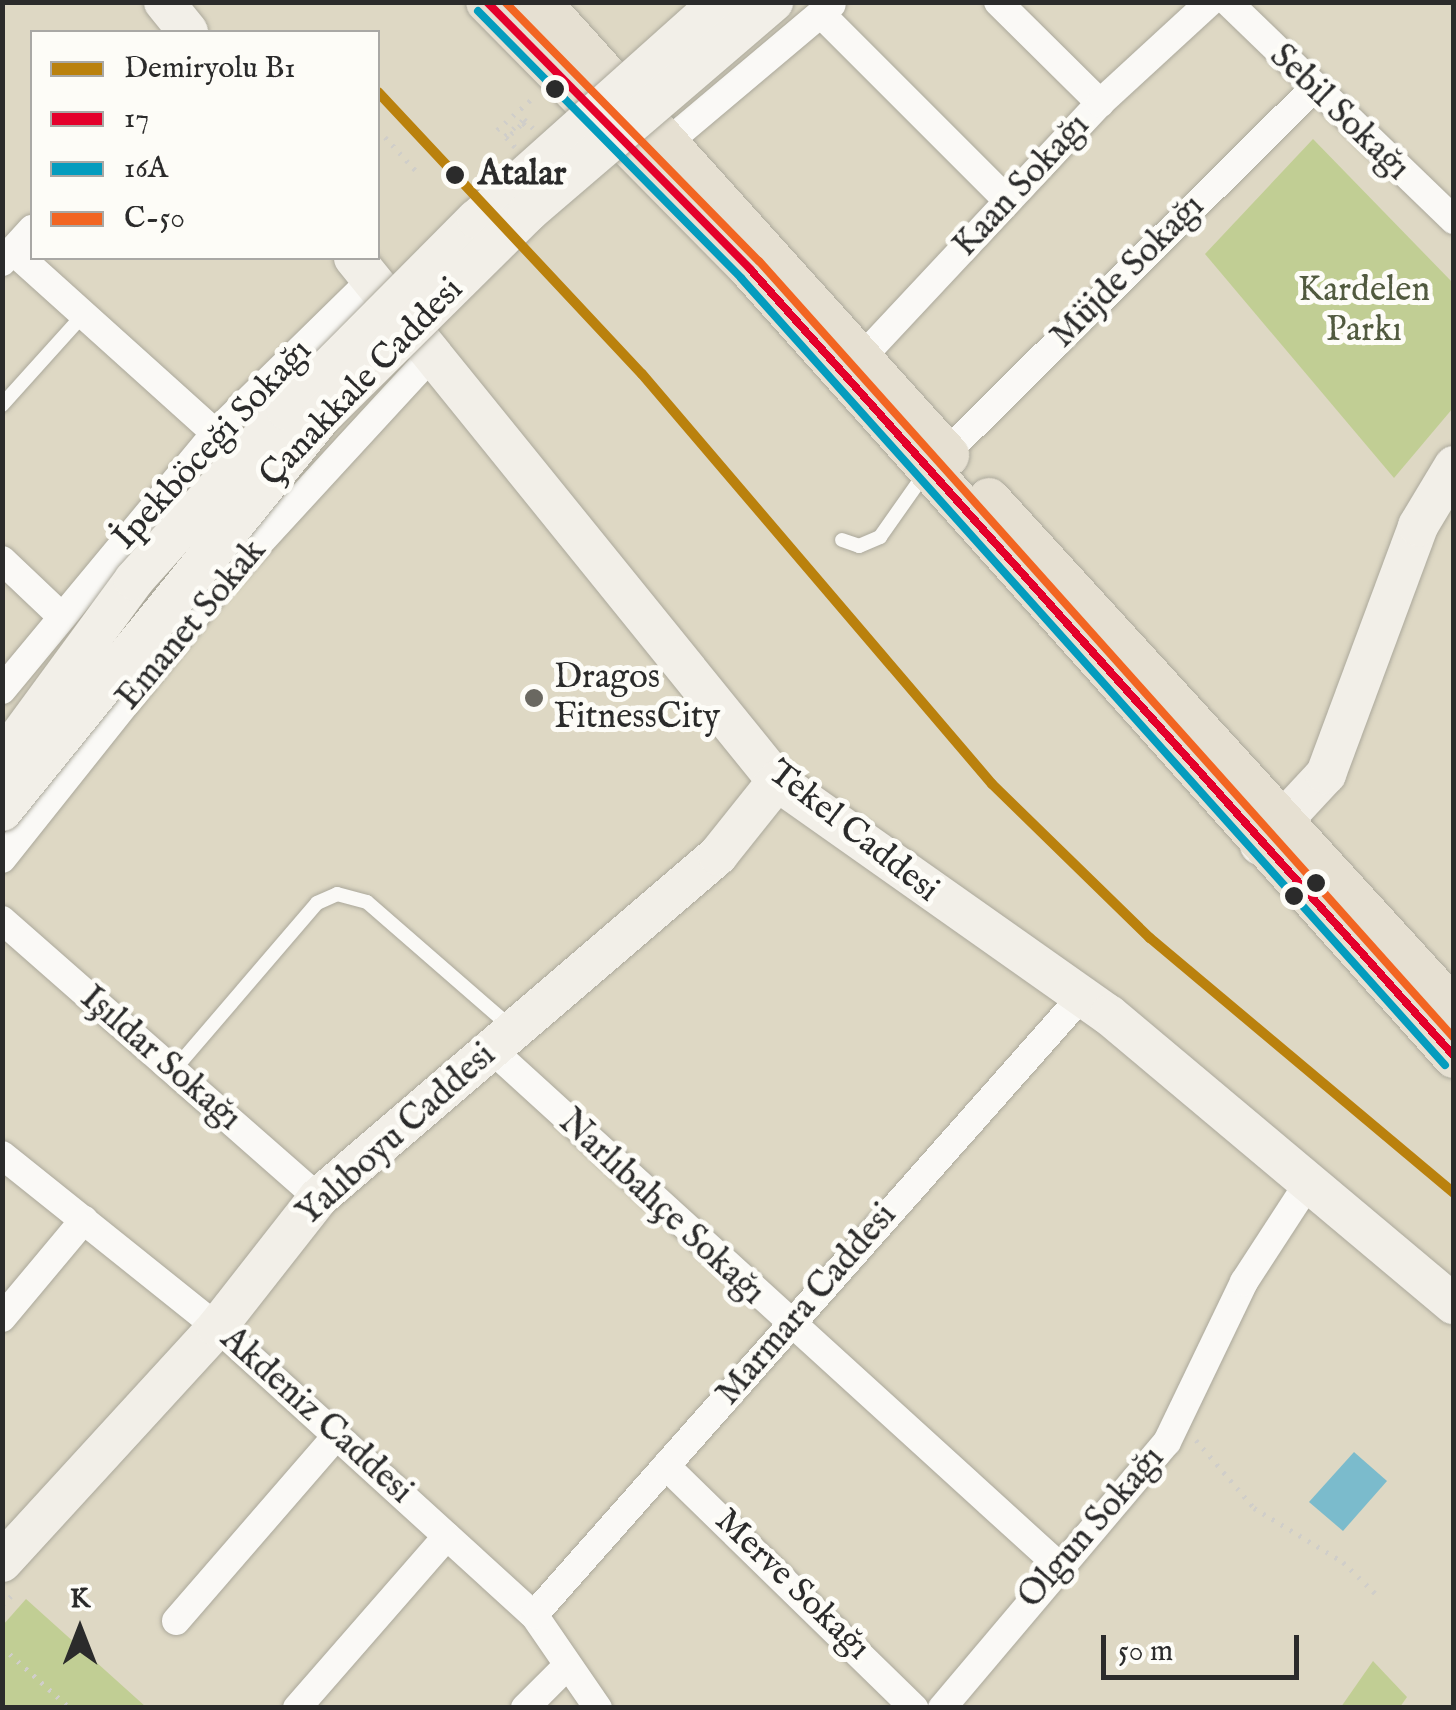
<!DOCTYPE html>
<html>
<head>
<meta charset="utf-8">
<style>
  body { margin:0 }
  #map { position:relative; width:1456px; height:1710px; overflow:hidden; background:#ded8c4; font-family:"IM FELL English",serif }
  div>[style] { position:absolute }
  .green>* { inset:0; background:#c1ce94 }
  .water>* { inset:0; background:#7bbbcc }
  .path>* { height:5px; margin-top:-2.5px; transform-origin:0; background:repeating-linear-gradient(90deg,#d0cec9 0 2.5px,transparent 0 10.5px) }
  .roads { filter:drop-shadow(0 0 2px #aba89b) drop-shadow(0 0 2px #aba89b) }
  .lane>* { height:14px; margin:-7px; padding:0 7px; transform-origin:7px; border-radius:7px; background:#faf9f6 }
  .street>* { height:28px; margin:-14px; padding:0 14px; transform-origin:14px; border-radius:14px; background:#faf9f6 }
  .secondary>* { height:40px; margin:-20px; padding:0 20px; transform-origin:20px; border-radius:20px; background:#f2efe8 }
  .primary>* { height:42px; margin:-21px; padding:0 21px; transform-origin:21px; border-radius:21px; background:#e6e0d2 }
  .path-bridge>* { height:5px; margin-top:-2.5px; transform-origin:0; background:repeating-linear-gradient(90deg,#d0cec9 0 2.5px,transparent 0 10.5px) }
  .bridges { filter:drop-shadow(0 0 2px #aba89b) drop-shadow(0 0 2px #aba89b) }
  .secondary-bridge>* { height:40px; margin:-20px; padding:0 20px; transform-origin:20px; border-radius:20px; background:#f2efe8 }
  .bus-1>* { height:8px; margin:-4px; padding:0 4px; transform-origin:4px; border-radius:4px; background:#e4002b }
  .bus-2>* { height:8px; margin:-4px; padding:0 4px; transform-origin:4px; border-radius:4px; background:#049cbe }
  .bus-3>* { height:8px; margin:-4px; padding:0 4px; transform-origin:4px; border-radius:4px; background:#f26522 }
  .rail-1>* { height:10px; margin:-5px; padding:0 5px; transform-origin:5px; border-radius:5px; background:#ba810d }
  .dots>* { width:28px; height:28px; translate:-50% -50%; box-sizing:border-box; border:5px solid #fdfcf7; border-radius:50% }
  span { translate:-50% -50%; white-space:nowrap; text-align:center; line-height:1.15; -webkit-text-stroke:10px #fdfcf7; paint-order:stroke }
  .street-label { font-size:35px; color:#2b2b2b }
  .stop-label { font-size:35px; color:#2b2b2b; font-weight:700 }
  .left { translate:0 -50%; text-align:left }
  .park-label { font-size:35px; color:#515a3f }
  .poi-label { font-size:35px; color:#2b2b2b }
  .frame { position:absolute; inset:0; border:5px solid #2b2b2b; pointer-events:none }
  .legend { position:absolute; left:30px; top:30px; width:350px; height:230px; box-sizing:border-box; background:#fdfcf7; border:2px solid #a9a8a5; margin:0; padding:12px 18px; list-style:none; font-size:30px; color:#2b2b2b }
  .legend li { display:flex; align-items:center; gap:20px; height:50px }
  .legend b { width:50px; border:2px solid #a9a8a5 }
  .north { position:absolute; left:30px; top:1580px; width:100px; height:100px; -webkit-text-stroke:8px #fdfcf7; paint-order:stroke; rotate:0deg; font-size:28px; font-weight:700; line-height:40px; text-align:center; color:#2b2b2b }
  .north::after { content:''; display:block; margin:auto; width:35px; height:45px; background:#2b2b2b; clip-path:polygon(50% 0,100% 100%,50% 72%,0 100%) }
  .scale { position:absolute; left:1101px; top:1635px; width:198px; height:45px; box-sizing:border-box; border:5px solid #2b2b2b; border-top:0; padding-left:12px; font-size:30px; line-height:35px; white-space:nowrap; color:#2b2b2b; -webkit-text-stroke:8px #fdfcf7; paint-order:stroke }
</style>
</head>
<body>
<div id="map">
  <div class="green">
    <div style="clip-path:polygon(1313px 139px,1453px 283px,1453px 408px,1394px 478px,1205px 254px)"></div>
    <div style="clip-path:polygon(26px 1599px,146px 1707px,3px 1707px,3px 1625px)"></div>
    <div style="clip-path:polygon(1373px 1661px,1407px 1697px,1400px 1707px,1341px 1707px)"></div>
  </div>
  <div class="water">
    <div style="clip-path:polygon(1354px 1452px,1387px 1481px,1343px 1531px,1309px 1502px)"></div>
  </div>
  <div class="path">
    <div style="left:497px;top:130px;width:51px;rotate:-41.8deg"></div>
    <div style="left:385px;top:137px;width:49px;rotate:47.5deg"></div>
    <div style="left:1196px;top:1440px;width:89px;rotate:49.5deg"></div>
    <div style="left:1254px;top:1508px;width:104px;rotate:31.2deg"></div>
    <div style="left:1343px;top:1562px;width:50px;rotate:44.2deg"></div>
    <div style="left:2px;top:1605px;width:17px;rotate:-45deg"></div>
    <div style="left:2px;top:1647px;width:91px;rotate:41.9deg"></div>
  </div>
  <div class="roads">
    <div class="lane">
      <div style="left:2px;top:405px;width:122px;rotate:-48deg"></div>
      <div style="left:842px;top:540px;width:18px;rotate:19deg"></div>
      <div style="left:859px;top:546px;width:23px;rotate:-23deg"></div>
      <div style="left:880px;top:537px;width:78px;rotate:-54.9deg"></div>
      <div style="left:173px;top:1071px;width:221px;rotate:-49.4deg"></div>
      <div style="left:317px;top:903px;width:22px;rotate:-24deg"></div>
      <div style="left:337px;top:894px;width:31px;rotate:15deg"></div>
      <div style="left:367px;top:902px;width:191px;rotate:41deg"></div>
    </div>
    <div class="street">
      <div style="left:998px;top:2px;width:144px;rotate:44.7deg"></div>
      <div style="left:1228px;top:2px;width:314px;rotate:44deg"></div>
      <div style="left:822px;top:15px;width:262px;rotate:45deg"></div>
      <div style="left:655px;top:153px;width:231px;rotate:-40.1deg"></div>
      <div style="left:13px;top:251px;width:272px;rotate:42deg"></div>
      <div style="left:2px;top:262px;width:45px;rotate:-47.7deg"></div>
      <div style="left:850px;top:370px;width:366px;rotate:-46.9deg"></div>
      <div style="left:1100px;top:103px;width:149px;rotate:-42.6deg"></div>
      <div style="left:946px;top:453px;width:514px;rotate:-44.76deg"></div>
      <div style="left:2px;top:560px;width:81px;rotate:43.5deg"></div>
      <div style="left:2px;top:690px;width:334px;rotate:-50.3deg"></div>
      <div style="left:215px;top:433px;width:219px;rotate:-44.4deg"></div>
      <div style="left:2px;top:859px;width:345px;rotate:-51.5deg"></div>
      <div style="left:217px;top:589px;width:318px;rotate:-47.4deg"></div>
      <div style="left:2px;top:920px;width:421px;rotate:41.3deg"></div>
      <div style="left:490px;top:1048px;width:768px;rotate:42.31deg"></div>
      <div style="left:2px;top:1155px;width:275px;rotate:38.7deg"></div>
      <div style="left:217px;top:1327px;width:428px;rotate:42.3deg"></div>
      <div style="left:534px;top:1615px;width:113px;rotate:55.5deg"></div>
      <div style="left:2px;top:1318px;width:128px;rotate:-50.1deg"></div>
      <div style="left:666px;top:1466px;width:347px;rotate:44.3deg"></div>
      <div style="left:534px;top:1615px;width:827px;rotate:-48.48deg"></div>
      <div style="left:176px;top:1621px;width:246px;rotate:-49.1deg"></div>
      <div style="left:297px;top:1708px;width:228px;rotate:-48.9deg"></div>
      <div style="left:525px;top:1708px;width:57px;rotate:-45deg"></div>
      <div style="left:942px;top:1708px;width:348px;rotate:-49.8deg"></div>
      <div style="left:1167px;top:1442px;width:178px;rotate:-64.3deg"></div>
      <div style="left:1244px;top:1282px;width:123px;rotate:-57deg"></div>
    </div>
    <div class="secondary">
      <div style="left:164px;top:2px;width:38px;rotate:51deg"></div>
      <div style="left:354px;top:258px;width:673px;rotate:51.03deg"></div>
      <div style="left:777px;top:781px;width:406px;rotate:35.2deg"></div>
      <div style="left:1109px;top:1015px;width:450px;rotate:40deg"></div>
      <div style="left:1260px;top:845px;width:97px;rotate:-47.1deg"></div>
      <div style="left:1326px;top:774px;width:265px;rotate:-69.6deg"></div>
      <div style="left:1418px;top:526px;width:70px;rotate:-59deg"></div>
      <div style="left:2px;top:1562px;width:319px;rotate:-47.5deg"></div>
      <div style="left:217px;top:1327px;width:164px;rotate:-51.9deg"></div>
      <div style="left:318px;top:1198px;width:527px;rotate:-40.61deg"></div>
      <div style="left:718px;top:855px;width:95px;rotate:-51.4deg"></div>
    </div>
    <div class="primary">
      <div style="left:487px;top:2px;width:375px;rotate:45.4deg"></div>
      <div style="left:750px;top:269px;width:1057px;rotate:48.22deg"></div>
      <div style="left:540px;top:2px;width:610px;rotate:47.99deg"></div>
      <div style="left:989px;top:499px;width:690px;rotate:47.64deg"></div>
    </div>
  </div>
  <div class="path-bridge">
    <div style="left:511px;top:134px;width:16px;rotate:-43deg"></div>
    <div style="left:523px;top:123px;width:10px;rotate:45deg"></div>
    <div style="left:515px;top:147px;width:15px;rotate:-132deg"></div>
    <div style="left:505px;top:136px;width:25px;rotate:-42deg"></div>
    <div style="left:524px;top:119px;width:14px;rotate:45deg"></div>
  </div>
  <div class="bridges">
    <div class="secondary-bridge">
      <div style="left:2px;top:760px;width:223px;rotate:-53.7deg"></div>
      <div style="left:134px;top:580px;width:229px;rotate:-48deg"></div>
      <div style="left:287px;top:410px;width:269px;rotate:-45.2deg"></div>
      <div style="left:477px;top:219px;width:326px;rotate:-41.8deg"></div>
      <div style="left:2px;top:811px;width:507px;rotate:-51deg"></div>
      <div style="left:321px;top:417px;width:291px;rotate:-44.7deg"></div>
      <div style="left:528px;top:212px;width:323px;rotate:-40.6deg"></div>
    </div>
  </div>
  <div class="bus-1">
    <div style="left:487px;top:2px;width:375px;rotate:45.4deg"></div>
    <div style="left:750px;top:269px;width:1056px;rotate:48.19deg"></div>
  </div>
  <div class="bus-2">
    <div style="left:478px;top:11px;width:375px;rotate:45.4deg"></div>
    <div style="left:741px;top:278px;width:1056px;rotate:48.19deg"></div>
  </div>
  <div class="bus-3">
    <div style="left:505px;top:2px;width:363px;rotate:45.6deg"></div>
    <div style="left:759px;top:261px;width:1042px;rotate:48.19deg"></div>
  </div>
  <div class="rail-1">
    <div style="left:378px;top:92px;width:386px;rotate:46.9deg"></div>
    <div style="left:642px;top:374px;width:539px;rotate:49.51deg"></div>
    <div style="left:992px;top:784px;width:221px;rotate:44.3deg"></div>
    <div style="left:1150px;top:938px;width:397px;rotate:40deg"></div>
  </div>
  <div class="dots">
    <div style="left:555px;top:89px;background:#2b2b2b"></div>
    <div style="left:455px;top:175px;background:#2b2b2b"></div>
    <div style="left:534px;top:698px;background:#6a6861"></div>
    <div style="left:1316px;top:883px;background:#2b2b2b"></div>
    <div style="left:1294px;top:896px;background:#2b2b2b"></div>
  </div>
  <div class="street-label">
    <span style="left:1339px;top:113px;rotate:44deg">Sebil Sokağı</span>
    <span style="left:1022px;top:186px;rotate:-47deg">Kaan Sokağı</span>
    <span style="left:1128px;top:272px;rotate:-45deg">Müjde Sokağı</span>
    <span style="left:362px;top:383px;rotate:-46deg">Çanakkale Caddesi</span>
    <span style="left:213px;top:445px;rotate:-47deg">İpekböceği Sokağı</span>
    <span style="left:192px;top:625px;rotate:-50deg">Emanet Sokak</span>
    <span style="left:853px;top:832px;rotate:38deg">Tekel Caddesi</span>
    <span style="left:160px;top:1059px;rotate:41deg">Işıldar Sokağı</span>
    <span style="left:397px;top:1135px;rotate:-42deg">Yalıboyu Caddesi</span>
    <span style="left:661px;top:1208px;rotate:43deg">Narlıbahçe Sokağı</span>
    <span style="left:807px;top:1305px;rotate:-49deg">Marmara Caddesi</span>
    <span style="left:316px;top:1416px;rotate:42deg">Akdeniz Caddesi</span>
    <span style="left:1092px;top:1528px;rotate:-49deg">Olgun Sokağı</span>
    <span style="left:792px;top:1585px;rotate:44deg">Merve Sokağı</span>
  </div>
  <div class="stop-label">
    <span class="left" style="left:478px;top:175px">Atalar</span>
  </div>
  <div class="park-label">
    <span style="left:1364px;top:311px">Kardelen<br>Parkı</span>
  </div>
  <div class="poi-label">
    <span class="left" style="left:554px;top:698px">Dragos<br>FitnessCity</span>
  </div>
  <div class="frame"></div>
  <ul class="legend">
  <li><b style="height:12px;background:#ba810d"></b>Demiryolu B1</li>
  <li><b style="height:12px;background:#e4002b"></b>17</li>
  <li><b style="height:12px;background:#049cbe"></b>16A</li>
  <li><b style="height:12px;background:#f26522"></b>C-50</li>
  </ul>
  <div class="north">K</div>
  <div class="scale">50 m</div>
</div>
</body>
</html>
